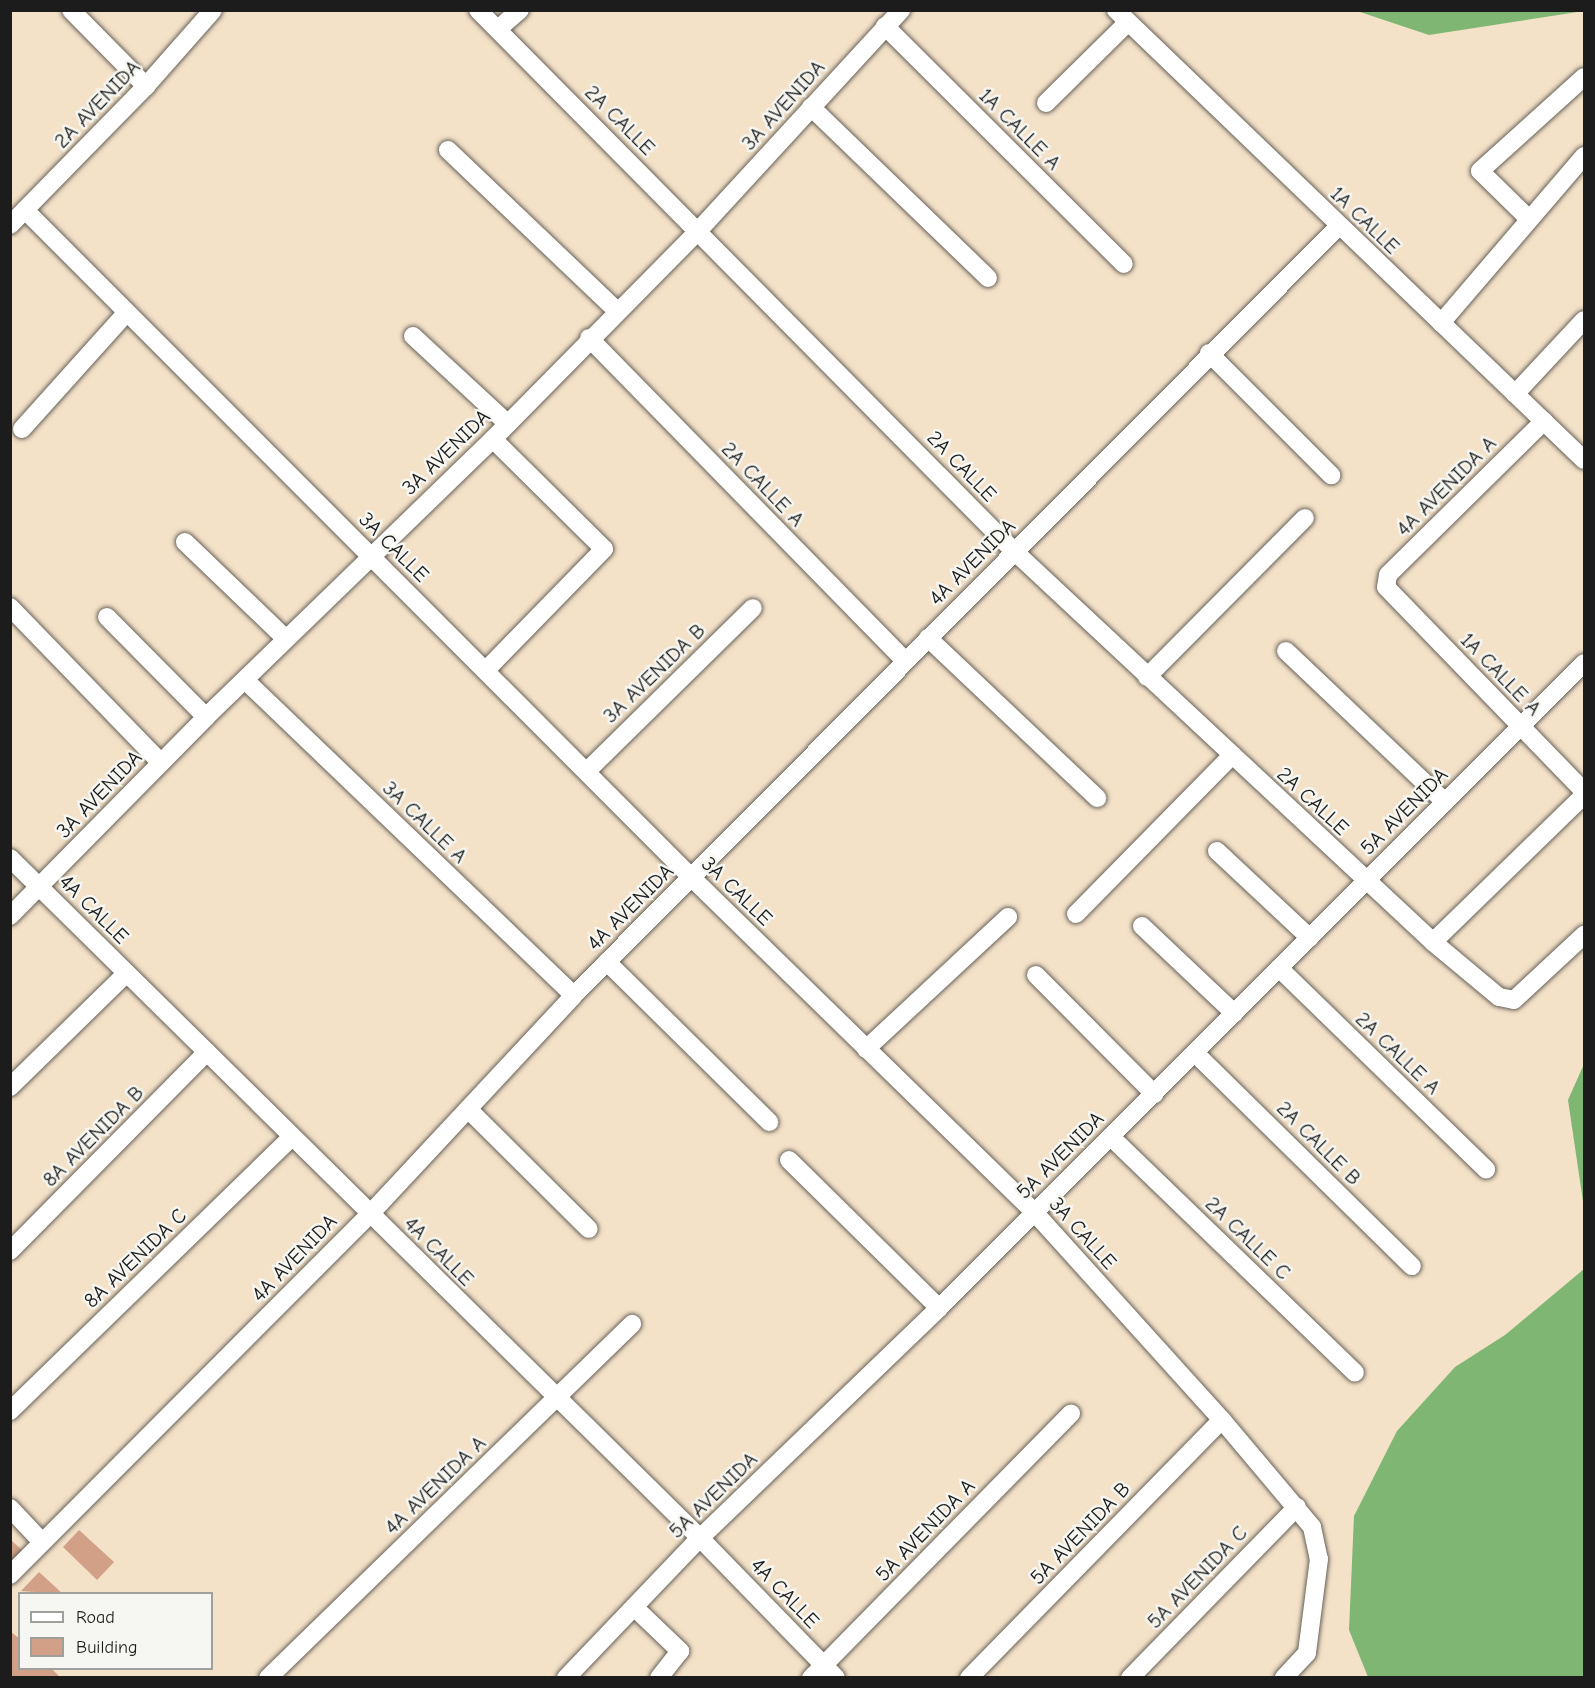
<!DOCTYPE html>
<html>
<head>
<meta charset="utf-8">
<style>
  body { margin:0 }
  #map { position:relative; width:1595px; height:1688px; overflow:hidden; background:#f3e1c8; font-family:"Comic Neue",sans-serif }
  div>[style] { position:absolute }
  .forest>* { inset:0; background:#80b673 }
  .building>* { inset:0; background:#d1a087 }
  .roads { filter:drop-shadow(0 0 2px #676158) drop-shadow(0 0 2px #676158) }
  .minor>* { height:18px; margin:-9px; padding:0 9px; transform-origin:9px; border-radius:9px; background:#fff }
  span { translate:-50% -50%; white-space:nowrap; text-align:center; line-height:1.15; -webkit-text-stroke:5px #f6f6f2; paint-order:stroke }
  .street-label { font-size:21px; color:#1c1c1c }
  .frame { position:absolute; inset:0; border:12px solid #1c1c1c; pointer-events:none }
  .legend { position:absolute; left:18px; top:1592px; width:195px; height:78px; box-sizing:border-box; background:#f6f6f2; border:2px solid #9f9f9c; margin:0; padding:8px 10px; list-style:none; font-size:18px; color:#1c1c1c }
  .legend li { display:flex; align-items:center; gap:12px; height:30px }
  .legend b { width:30px; border:2px solid #9f9f9c }
</style>
</head>
<body>
<div id="map">
  <div class="forest">
    <div style="clip-path:polygon(1357px 11px,1584px 10px,1584px 11px,1429px 35px)"></div>
    <div style="clip-path:polygon(1584px 1064px,1584px 1260px,1584px 1208px,1568px 1100px)"></div>
    <div style="clip-path:polygon(1584px 1269px,1584px 1677px,1368px 1677px,1349px 1630px,1354px 1516px,1397px 1431px,1455px 1367px,1505px 1335px)"></div>
  </div>
  <div class="building">
    <div style="clip-path:polygon(79px 1530px,114px 1562px,97px 1580px,63px 1547px)"></div>
    <div style="clip-path:polygon(10px 1539px,24px 1552px,10px 1566px)"></div>
    <div style="clip-path:polygon(39px 1572px,63px 1594px,21px 1591px)"></div>
    <div style="clip-path:polygon(10px 1631px,20px 1639px,20px 1668px,51px 1668px,61px 1678px,10px 1678px)"></div>
  </div>
  <div class="roads">
    <div class="minor">
      <div style="left:71px;top:10px;width:107px;rotate:45.4deg"></div>
      <div style="left:478px;top:10px;width:762px;rotate:45.27deg"></div>
      <div style="left:1014px;top:551px;width:573px;rotate:43.02deg"></div>
      <div style="left:1433px;top:942px;width:86px;rotate:39.8deg"></div>
      <div style="left:1499px;top:997px;width:15px;rotate:11deg"></div>
      <div style="left:1514px;top:1000px;width:96px;rotate:-42.9deg"></div>
      <div style="left:1116px;top:10px;width:649px;rotate:43.88deg"></div>
      <div style="left:885px;top:26px;width:337px;rotate:44.9deg"></div>
      <div style="left:498px;top:29px;width:29px;rotate:-41deg"></div>
      <div style="left:1046px;top:103px;width:115px;rotate:-44.6deg"></div>
      <div style="left:811px;top:107px;width:246px;rotate:44deg"></div>
      <div style="left:448px;top:150px;width:232px;rotate:43.6deg"></div>
      <div style="left:25px;top:210px;width:943px;rotate:45.04deg"></div>
      <div style="left:691px;top:877px;width:481px;rotate:44.3deg"></div>
      <div style="left:1035px;top:1213px;width:279px;rotate:47.9deg"></div>
      <div style="left:1222px;top:1420px;width:140px;rotate:49.9deg"></div>
      <div style="left:1312px;top:1527px;width:33px;rotate:78deg"></div>
      <div style="left:1319px;top:1559px;width:95px;rotate:97.3deg"></div>
      <div style="left:1307px;top:1653px;width:34px;rotate:133deg"></div>
      <div style="left:1528px;top:218px;width:67px;rotate:-135.6deg"></div>
      <div style="left:1480px;top:171px;width:140px;rotate:-42.1deg"></div>
      <div style="left:10px;top:225px;width:194px;rotate:-45.6deg"></div>
      <div style="left:146px;top:86px;width:101px;rotate:-48.6deg"></div>
      <div style="left:1441px;top:323px;width:220px;rotate:-49.4deg"></div>
      <div style="left:413px;top:336px;width:129px;rotate:42.8deg"></div>
      <div style="left:589px;top:338px;width:452px;rotate:45.6deg"></div>
      <div style="left:1209px;top:353px;width:173px;rotate:45deg"></div>
      <div style="left:1515px;top:394px;width:101px;rotate:-47deg"></div>
      <div style="left:1544px;top:421px;width:219px;rotate:135.4deg"></div>
      <div style="left:1388px;top:575px;width:12px;rotate:99deg"></div>
      <div style="left:1386px;top:587px;width:284px;rotate:45.9deg"></div>
      <div style="left:22px;top:429px;width:157px;rotate:-48.1deg"></div>
      <div style="left:185px;top:542px;width:140px;rotate:43.8deg"></div>
      <div style="left:10px;top:607px;width:216px;rotate:45.9deg"></div>
      <div style="left:107px;top:617px;width:141px;rotate:45.3deg"></div>
      <div style="left:928px;top:638px;width:233px;rotate:43.4deg"></div>
      <div style="left:1286px;top:651px;width:219px;rotate:43.5deg"></div>
      <div style="left:486px;top:670px;width:169px;rotate:-45.7deg"></div>
      <div style="left:604px;top:549px;width:156px;rotate:-135.3deg"></div>
      <div style="left:1147px;top:677px;width:224px;rotate:-45.2deg"></div>
      <div style="left:245px;top:680px;width:455px;rotate:43.8deg"></div>
      <div style="left:588px;top:770px;width:231px;rotate:-44.5deg"></div>
      <div style="left:1217px;top:851px;width:127px;rotate:43.1deg"></div>
      <div style="left:10px;top:858px;width:969px;rotate:44.58deg"></div>
      <div style="left:700px;top:1538px;width:195px;rotate:45.8deg"></div>
      <div style="left:1076px;top:914px;width:223px;rotate:-45.5deg"></div>
      <div style="left:10px;top:916px;width:279px;rotate:-45.4deg"></div>
      <div style="left:206px;top:717px;width:400px;rotate:-44.1deg"></div>
      <div style="left:493px;top:439px;width:293px;rotate:-45.4deg"></div>
      <div style="left:699px;top:230px;width:299px;rotate:-47.4deg"></div>
      <div style="left:1142px;top:926px;width:127px;rotate:43.4deg"></div>
      <div style="left:1433px;top:942px;width:211px;rotate:-44.2deg"></div>
      <div style="left:607px;top:962px;width:228px;rotate:44.6deg"></div>
      <div style="left:1279px;top:968px;width:289px;rotate:44.2deg"></div>
      <div style="left:1036px;top:975px;width:168px;rotate:45.2deg"></div>
      <div style="left:866px;top:1049px;width:194px;rotate:-42.9deg"></div>
      <div style="left:1195px;top:1053px;width:304px;rotate:44.5deg"></div>
      <div style="left:10px;top:1087px;width:163px;rotate:-44.3deg"></div>
      <div style="left:468px;top:1109px;width:170px;rotate:44.8deg"></div>
      <div style="left:1111px;top:1137px;width:339px;rotate:44deg"></div>
      <div style="left:789px;top:1160px;width:211px;rotate:44.6deg"></div>
      <div style="left:10px;top:1251px;width:280px;rotate:-45.3deg"></div>
      <div style="left:10px;top:1411px;width:393px;rotate:-44.2deg"></div>
      <div style="left:10px;top:1508px;width:47px;rotate:46.7deg"></div>
      <div style="left:10px;top:1575px;width:510px;rotate:-45.08deg"></div>
      <div style="left:370px;top:1214px;width:299px;rotate:-47deg"></div>
      <div style="left:574px;top:995px;width:1085px;rotate:-45.15deg"></div>
      <div style="left:634px;top:1607px;width:64px;rotate:43.7deg"></div>
      <div style="left:680px;top:1651px;width:34px;rotate:128deg"></div>
      <div style="left:268px;top:1678px;width:508px;rotate:-44.2deg"></div>
      <div style="left:566px;top:1678px;width:194px;rotate:-46.3deg"></div>
      <div style="left:700px;top:1538px;width:332px;rotate:-43.9deg"></div>
      <div style="left:939px;top:1308px;width:912px;rotate:-45deg"></div>
      <div style="left:811px;top:1678px;width:371px;rotate:-45.5deg"></div>
      <div style="left:969px;top:1678px;width:361px;rotate:-45.6deg"></div>
      <div style="left:1130px;top:1678px;width:239px;rotate:-45.7deg"></div>
    </div>
  </div>
  <div class="street-label">
    <span style="left:97px;top:104px;rotate:-46deg">2A AVENIDA</span>
    <span style="left:783px;top:105px;rotate:-48deg">3A AVENIDA</span>
    <span style="left:620px;top:120px;rotate:45deg">2A CALLE</span>
    <span style="left:1020px;top:129px;rotate:45deg">1A CALLE A</span>
    <span style="left:1365px;top:220px;rotate:44deg">1A CALLE</span>
    <span style="left:446px;top:452px;rotate:-44deg">3A AVENIDA</span>
    <span style="left:962px;top:466px;rotate:46deg">2A CALLE</span>
    <span style="left:763px;top:484px;rotate:46deg">2A CALLE A</span>
    <span style="left:1446px;top:486px;rotate:-45deg">4A AVENIDA A</span>
    <span style="left:394px;top:547px;rotate:45deg">3A CALLE</span>
    <span style="left:972px;top:562px;rotate:-45deg">4A AVENIDA</span>
    <span style="left:654px;top:673px;rotate:-44deg">3A AVENIDA B</span>
    <span style="left:1501px;top:674px;rotate:46deg">1A CALLE A</span>
    <span style="left:99px;top:794px;rotate:-46deg">3A AVENIDA</span>
    <span style="left:1313px;top:801px;rotate:43deg">2A CALLE</span>
    <span style="left:1404px;top:811px;rotate:-45deg">5A AVENIDA</span>
    <span style="left:425px;top:822px;rotate:44deg">3A CALLE A</span>
    <span style="left:737px;top:891px;rotate:44deg">3A CALLE</span>
    <span style="left:630px;top:907px;rotate:-45deg">4A AVENIDA</span>
    <span style="left:94px;top:909px;rotate:45deg">4A CALLE</span>
    <span style="left:1398px;top:1053px;rotate:44deg">2A CALLE A</span>
    <span style="left:93px;top:1136px;rotate:-45deg">8A AVENIDA B</span>
    <span style="left:1319px;top:1143px;rotate:45deg">2A CALLE B</span>
    <span style="left:1060px;top:1155px;rotate:-45deg">5A AVENIDA</span>
    <span style="left:1083px;top:1233px;rotate:48deg">3A CALLE</span>
    <span style="left:1248px;top:1238px;rotate:44deg">2A CALLE C</span>
    <span style="left:439px;top:1251px;rotate:45deg">4A CALLE</span>
    <span style="left:135px;top:1258px;rotate:-44deg">8A AVENIDA C</span>
    <span style="left:294px;top:1258px;rotate:-46deg">4A AVENIDA</span>
    <span style="left:435px;top:1485px;rotate:-44deg">4A AVENIDA A</span>
    <span style="left:713px;top:1495px;rotate:-44deg">5A AVENIDA</span>
    <span style="left:925px;top:1530px;rotate:-46deg">5A AVENIDA A</span>
    <span style="left:1080px;top:1533px;rotate:-46deg">5A AVENIDA B</span>
    <span style="left:1197px;top:1577px;rotate:-46deg">5A AVENIDA C</span>
    <span style="left:785px;top:1593px;rotate:46deg">4A CALLE</span>
  </div>
  <div class="frame"></div>
  <ul class="legend">
  <li><b style="height:8px;background:#fff"></b>Road</li>
  <li><b style="height:16px;background:#d1a087"></b>Building</li>
  </ul>
</div>
</body>
</html>
